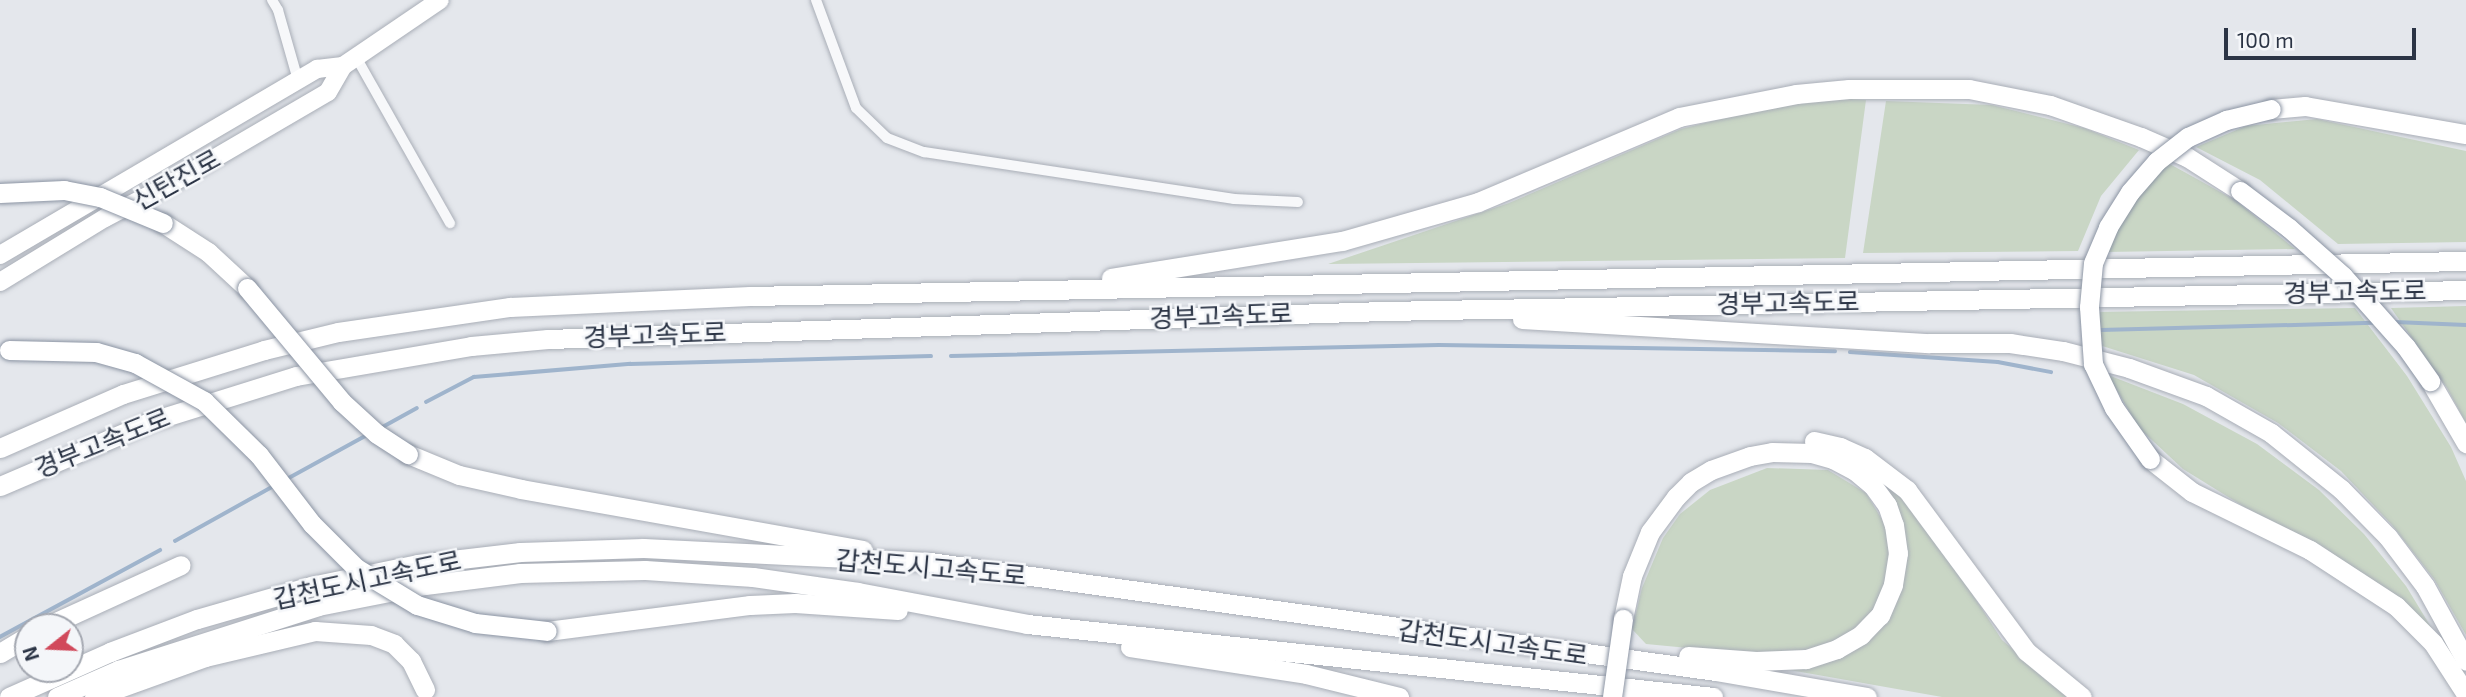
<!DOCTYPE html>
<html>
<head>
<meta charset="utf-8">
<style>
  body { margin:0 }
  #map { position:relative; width:2466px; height:697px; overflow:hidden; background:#e4e7ec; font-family:"Exo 2","Noto Sans KR",sans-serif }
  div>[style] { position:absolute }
  .green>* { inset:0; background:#c9d6c5 }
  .stream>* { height:3.5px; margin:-1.75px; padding:0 1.75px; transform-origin:1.75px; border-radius:1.75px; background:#9fb4cc }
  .roads { filter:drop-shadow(0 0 2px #a9aeb7) drop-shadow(0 0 2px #a9aeb7) }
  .street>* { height:10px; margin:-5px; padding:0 5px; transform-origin:5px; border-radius:5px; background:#f7f8fa }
  .primary>* { height:18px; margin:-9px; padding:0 9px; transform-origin:9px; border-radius:9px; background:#fff }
  .highway>* { height:19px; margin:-9.5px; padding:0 9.5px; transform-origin:9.5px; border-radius:9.5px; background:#fff }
  .bridges { filter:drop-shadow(0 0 2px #8b94a3) drop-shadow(0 0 2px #8b94a3) }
  .highway-bridge>* { height:19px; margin:-9.5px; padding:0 9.5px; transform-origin:9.5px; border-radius:9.5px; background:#fff }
  span { translate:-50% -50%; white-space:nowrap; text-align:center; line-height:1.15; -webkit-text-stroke:5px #f4f6f9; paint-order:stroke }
  .street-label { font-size:26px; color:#2b3445 }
  .north { position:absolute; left:14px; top:613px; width:70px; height:70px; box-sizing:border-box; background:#f4f6f9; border:2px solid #a4a8b1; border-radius:50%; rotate:252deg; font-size:19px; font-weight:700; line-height:28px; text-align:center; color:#2b3445 }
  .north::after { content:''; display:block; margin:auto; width:24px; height:32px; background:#d1495b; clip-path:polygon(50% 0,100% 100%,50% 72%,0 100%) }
  .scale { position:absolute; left:2224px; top:28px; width:192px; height:32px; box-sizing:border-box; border:4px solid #2b3445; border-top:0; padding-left:9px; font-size:21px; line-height:24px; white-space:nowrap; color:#2b3445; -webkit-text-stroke:5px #f4f6f9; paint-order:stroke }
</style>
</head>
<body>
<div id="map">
  <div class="green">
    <div style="clip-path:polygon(1836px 98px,1866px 100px,1845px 258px,1328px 264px,1509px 203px,1681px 129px,1753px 111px)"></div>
    <div style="clip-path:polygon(1886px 101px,1992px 105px,2084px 128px,2139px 150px,2101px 196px,2078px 251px,1863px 253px)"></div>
    <div style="clip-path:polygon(2317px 119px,2466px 151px,2466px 242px,2338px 244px,2260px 180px,2196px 147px,2246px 126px)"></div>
    <div style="clip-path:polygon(2168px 163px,2235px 200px,2295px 249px,2107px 252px,2136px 194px)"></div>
    <div style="clip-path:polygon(2466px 306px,2466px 423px,2447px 388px,2391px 308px)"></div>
    <div style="clip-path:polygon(2355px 308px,2407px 376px,2451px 447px,2466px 481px,2466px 635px,2434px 579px,2392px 525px,2341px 471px,2278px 423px,2194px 375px,2099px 345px,2094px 312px)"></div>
    <div style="clip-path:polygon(2108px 375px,2183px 404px,2257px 444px,2319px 490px,2364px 534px,2406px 586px,2434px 632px,2407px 605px,2320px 545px,2246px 508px,2183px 469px,2139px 428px)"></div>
    <div style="clip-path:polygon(1767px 468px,1828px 470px,1866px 493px,1889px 531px,1892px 574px,1870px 616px,1836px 644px,1800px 653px,1752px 654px,1646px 644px,1632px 629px,1642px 588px,1663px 538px,1680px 514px,1710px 490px)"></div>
    <div style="clip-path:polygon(1866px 469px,1901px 498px,1947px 555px,2002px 640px,2069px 697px,1942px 697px,1784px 669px,1862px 638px,1900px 553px)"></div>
  </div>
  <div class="stream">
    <div style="left:2395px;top:322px;width:71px;rotate:2.4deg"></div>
    <div style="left:2101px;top:330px;width:272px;rotate:-1.5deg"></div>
    <div style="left:1850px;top:352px;width:148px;rotate:3.9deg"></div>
    <div style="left:1998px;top:362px;width:54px;rotate:10.7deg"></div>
    <div style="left:951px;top:356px;width:488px;rotate:-1.3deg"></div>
    <div style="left:1439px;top:345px;width:396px;rotate:0.9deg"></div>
    <div style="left:426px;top:402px;width:54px;rotate:-27.5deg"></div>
    <div style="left:474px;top:377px;width:157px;rotate:-4.8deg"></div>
    <div style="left:630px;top:364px;width:301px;rotate:-1.5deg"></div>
    <div style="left:379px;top:429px;width:43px;rotate:-28.9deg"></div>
    <div style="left:287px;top:479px;width:94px;rotate:-28.8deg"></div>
    <div style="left:175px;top:541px;width:113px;rotate:-29.1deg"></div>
    <div style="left:0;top:637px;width:182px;rotate:-28.5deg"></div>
  </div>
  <div class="roads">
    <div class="street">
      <div style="left:272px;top:0;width:12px;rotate:59deg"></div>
      <div style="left:278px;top:10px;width:73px;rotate:74.1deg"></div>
      <div style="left:816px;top:0;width:115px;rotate:69.7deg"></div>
      <div style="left:856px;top:108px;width:43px;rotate:44.1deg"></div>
      <div style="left:887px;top:138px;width:40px;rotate:21deg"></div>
      <div style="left:924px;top:152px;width:314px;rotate:8.6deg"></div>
      <div style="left:1234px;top:199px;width:64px;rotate:2.7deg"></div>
      <div style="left:356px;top:57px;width:191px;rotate:60.5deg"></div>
    </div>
    <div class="primary">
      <div style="left:0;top:255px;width:368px;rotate:-30.4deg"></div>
      <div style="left:317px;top:69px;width:26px;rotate:-7deg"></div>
      <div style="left:0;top:282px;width:123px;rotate:-31.4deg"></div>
      <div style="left:105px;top:218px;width:78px;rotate:-27.6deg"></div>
      <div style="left:174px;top:182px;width:178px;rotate:-30.3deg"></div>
      <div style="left:328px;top:92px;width:30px;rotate:-60deg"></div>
      <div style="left:343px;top:66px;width:117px;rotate:-34.2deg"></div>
    </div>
    <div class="highway">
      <div style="left:2271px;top:109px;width:34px;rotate:-5deg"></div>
      <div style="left:2305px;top:106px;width:163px;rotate:9.9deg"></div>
      <div style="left:163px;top:223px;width:54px;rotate:32.8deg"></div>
      <div style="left:208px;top:252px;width:53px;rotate:42.7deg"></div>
      <div style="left:1111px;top:278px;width:234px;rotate:-9.1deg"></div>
      <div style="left:1342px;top:241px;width:141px;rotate:-16deg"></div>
      <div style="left:1478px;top:202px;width:218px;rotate:-22.9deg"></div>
      <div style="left:1679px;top:117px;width:119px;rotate:-11.1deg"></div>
      <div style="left:1796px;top:94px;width:53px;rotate:-5.4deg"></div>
      <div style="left:1849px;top:89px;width:120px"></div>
      <div style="left:1969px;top:89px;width:83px;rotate:11.2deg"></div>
      <div style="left:2050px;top:105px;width:96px;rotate:19.4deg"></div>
      <div style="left:2141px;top:137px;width:50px;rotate:23.5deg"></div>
      <div style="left:2187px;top:157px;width:63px;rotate:32.7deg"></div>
      <div style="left:1522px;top:319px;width:408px;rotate:3.4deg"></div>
      <div style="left:1929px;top:343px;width:81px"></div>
      <div style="left:2010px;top:343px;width:54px;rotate:8.6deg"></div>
      <div style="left:2063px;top:351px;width:68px;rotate:14.4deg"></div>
      <div style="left:2129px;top:368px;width:82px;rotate:20deg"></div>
      <div style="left:2206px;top:396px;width:75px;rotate:29.6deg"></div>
      <div style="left:2271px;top:433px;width:90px;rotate:38.7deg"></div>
      <div style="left:2341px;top:489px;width:67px;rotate:45.6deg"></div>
      <div style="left:2388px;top:537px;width:61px;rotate:52.9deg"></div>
      <div style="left:2425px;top:586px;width:85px;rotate:61.3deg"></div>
      <div style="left:2430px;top:381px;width:72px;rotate:59.9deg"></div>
      <div style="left:1814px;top:441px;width:27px;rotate:13deg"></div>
      <div style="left:1840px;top:447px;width:27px;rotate:24deg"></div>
      <div style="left:1865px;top:458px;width:53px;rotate:37.3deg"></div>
      <div style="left:1907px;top:490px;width:200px;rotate:53.5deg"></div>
      <div style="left:2026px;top:651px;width:72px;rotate:39.4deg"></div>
      <div style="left:0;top:448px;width:134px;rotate:-23.7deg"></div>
      <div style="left:123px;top:394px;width:148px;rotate:-17.3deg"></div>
      <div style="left:264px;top:350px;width:76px;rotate:-13.7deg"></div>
      <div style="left:338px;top:332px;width:174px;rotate:-8.3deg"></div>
      <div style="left:510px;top:307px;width:240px;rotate:-2.6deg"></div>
      <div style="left:750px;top:296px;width:1716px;rotate:-1.17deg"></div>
      <div style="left:408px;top:454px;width:55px;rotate:22.4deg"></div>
      <div style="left:459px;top:475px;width:64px;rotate:12.7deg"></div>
      <div style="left:521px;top:489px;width:347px;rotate:10.1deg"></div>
      <div style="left:2150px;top:459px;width:53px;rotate:38.2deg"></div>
      <div style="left:2192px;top:492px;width:131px;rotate:26.2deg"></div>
      <div style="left:2310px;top:550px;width:103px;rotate:33.1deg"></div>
      <div style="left:2396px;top:606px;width:52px;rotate:45deg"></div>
      <div style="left:2433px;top:643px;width:61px;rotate:57.1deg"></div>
      <div style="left:0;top:486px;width:162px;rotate:-23.2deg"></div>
      <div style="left:149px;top:422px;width:154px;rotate:-17.4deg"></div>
      <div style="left:296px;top:376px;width:178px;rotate:-9.7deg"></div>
      <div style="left:471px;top:346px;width:77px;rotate:-5.2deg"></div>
      <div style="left:548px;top:339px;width:837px;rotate:-1.92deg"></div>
      <div style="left:1385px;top:311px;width:1081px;rotate:-1.11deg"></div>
      <div style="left:1623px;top:619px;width:44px;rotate:-78.2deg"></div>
      <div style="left:1632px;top:576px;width:48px;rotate:-67.8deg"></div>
      <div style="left:1650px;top:532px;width:44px;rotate:-53.4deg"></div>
      <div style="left:1676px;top:497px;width:21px;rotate:-45deg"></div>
      <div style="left:1691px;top:482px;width:23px;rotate:-31deg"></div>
      <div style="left:1711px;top:470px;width:41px;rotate:-19.7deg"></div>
      <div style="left:1750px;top:456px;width:22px;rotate:-10deg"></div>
      <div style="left:1772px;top:452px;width:40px;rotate:1.4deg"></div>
      <div style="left:1812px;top:453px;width:22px;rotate:16deg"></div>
      <div style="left:1833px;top:459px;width:24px;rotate:28deg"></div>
      <div style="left:1854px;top:470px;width:25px;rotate:40deg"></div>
      <div style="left:1873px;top:486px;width:24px;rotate:54deg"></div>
      <div style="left:1887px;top:505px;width:21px;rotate:71deg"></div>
      <div style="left:1894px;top:525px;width:28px;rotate:82deg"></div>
      <div style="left:1898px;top:553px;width:32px;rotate:99deg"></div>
      <div style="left:1893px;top:585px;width:33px;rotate:113deg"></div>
      <div style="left:1880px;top:615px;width:28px;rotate:134deg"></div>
      <div style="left:1861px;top:635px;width:28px;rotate:150deg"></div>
      <div style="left:1837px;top:649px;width:33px;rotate:162deg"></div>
      <div style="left:1806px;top:659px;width:50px;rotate:177.7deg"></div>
      <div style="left:1756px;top:661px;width:68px;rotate:-175.8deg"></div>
      <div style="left:45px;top:627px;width:149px;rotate:-24.5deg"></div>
      <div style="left:547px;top:631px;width:205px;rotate:-7.3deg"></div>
      <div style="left:750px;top:605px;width:45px;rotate:-2.5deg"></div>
      <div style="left:795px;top:603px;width:103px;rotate:3.9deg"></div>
      <div style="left:1130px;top:647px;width:178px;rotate:8.7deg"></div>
      <div style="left:1306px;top:674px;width:96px;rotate:13.9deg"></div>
      <div style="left:0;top:653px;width:33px;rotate:-31deg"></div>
      <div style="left:9px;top:697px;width:111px;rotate:-24deg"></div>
      <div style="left:110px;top:652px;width:93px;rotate:-20.8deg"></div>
      <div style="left:197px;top:619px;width:119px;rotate:-16.1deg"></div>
      <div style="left:311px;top:586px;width:109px;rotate:-11.6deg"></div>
      <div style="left:418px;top:564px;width:103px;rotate:-6.7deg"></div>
      <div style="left:520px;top:552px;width:123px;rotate:-1.9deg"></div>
      <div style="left:643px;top:548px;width:287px;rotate:2.8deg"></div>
      <div style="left:930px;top:562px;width:794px;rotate:7.9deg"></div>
      <div style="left:1716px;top:671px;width:153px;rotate:9.8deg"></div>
      <div style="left:57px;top:697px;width:67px;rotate:-23.9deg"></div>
      <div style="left:118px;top:670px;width:210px;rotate:-17.7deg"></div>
      <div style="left:318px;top:606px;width:109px;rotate:-11.1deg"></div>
      <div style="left:425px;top:585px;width:96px;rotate:-7.2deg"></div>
      <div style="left:520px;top:573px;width:125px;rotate:-1.4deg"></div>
      <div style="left:645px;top:570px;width:108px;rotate:3.7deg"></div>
      <div style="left:753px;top:577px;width:106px;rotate:8.1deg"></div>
      <div style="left:858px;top:592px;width:172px;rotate:10.7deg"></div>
      <div style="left:1027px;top:624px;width:690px;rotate:6.07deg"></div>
      <div style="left:94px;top:697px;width:118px;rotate:-19.8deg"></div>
      <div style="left:205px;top:657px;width:113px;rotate:-13.3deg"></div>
      <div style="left:315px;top:631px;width:56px;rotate:4.1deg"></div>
      <div style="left:371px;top:635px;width:25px;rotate:21deg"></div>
      <div style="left:394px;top:644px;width:24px;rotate:45deg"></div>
      <div style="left:411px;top:661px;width:32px;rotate:64deg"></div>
    </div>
  </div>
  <div class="bridges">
    <div class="highway-bridge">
      <div style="left:2240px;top:191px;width:61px;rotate:37.1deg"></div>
      <div style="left:2289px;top:228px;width:72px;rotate:41.6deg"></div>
      <div style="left:2343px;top:276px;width:95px;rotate:48.4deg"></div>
      <div style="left:2406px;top:347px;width:42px;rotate:54.8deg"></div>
      <div style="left:0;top:193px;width:64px;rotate:-2.7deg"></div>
      <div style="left:64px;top:190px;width:37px;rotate:11deg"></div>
      <div style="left:100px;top:197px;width:68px;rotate:22.4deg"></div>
      <div style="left:247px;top:288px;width:148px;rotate:50.2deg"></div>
      <div style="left:342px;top:402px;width:47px;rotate:42.4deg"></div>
      <div style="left:377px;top:434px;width:37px;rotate:33deg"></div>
      <div style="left:9px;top:350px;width:87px;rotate:1.3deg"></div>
      <div style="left:96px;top:352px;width:41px;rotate:15.8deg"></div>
      <div style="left:135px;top:363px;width:79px;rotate:28.8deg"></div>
      <div style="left:204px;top:401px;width:77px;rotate:44.5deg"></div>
      <div style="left:259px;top:455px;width:87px;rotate:52.5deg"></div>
      <div style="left:312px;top:524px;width:62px;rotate:45deg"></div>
      <div style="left:356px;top:568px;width:71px;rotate:31.2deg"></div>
      <div style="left:417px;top:605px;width:61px;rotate:17.2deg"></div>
      <div style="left:475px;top:623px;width:72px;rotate:6.3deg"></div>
      <div style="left:2150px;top:459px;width:62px;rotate:-125.2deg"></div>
      <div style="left:2114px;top:408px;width:49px;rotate:-115.5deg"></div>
      <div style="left:2093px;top:364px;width:57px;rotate:-94deg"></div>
      <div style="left:2089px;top:307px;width:44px;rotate:-84.8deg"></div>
      <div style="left:2093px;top:263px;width:39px;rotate:-67deg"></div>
      <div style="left:2108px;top:227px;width:41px;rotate:-57.8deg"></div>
      <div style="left:2130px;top:192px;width:41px;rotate:-48.9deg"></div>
      <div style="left:2157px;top:161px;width:39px;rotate:-38deg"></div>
      <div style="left:2188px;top:137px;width:42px;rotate:-24.1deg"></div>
      <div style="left:2226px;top:120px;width:46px;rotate:-13.7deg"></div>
      <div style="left:1612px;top:697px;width:79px;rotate:-82deg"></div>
    </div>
  </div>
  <div class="street-label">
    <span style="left:176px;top:179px;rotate:-29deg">신탄진로</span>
    <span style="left:2355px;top:291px;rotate:-1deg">경부고속도로</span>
    <span style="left:1788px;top:302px;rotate:-1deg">경부고속도로</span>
    <span style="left:1221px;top:315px;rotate:-2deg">경부고속도로</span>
    <span style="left:655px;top:334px;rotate:-2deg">경부고속도로</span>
    <span style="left:102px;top:442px;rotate:-22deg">경부고속도로</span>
    <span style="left:931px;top:567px;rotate:5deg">갑천도시고속도로</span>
    <span style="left:367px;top:579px;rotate:-12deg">갑천도시고속도로</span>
    <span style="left:1493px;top:642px;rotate:8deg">갑천도시고속도로</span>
  </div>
  <div class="north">N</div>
  <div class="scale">100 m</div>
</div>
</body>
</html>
